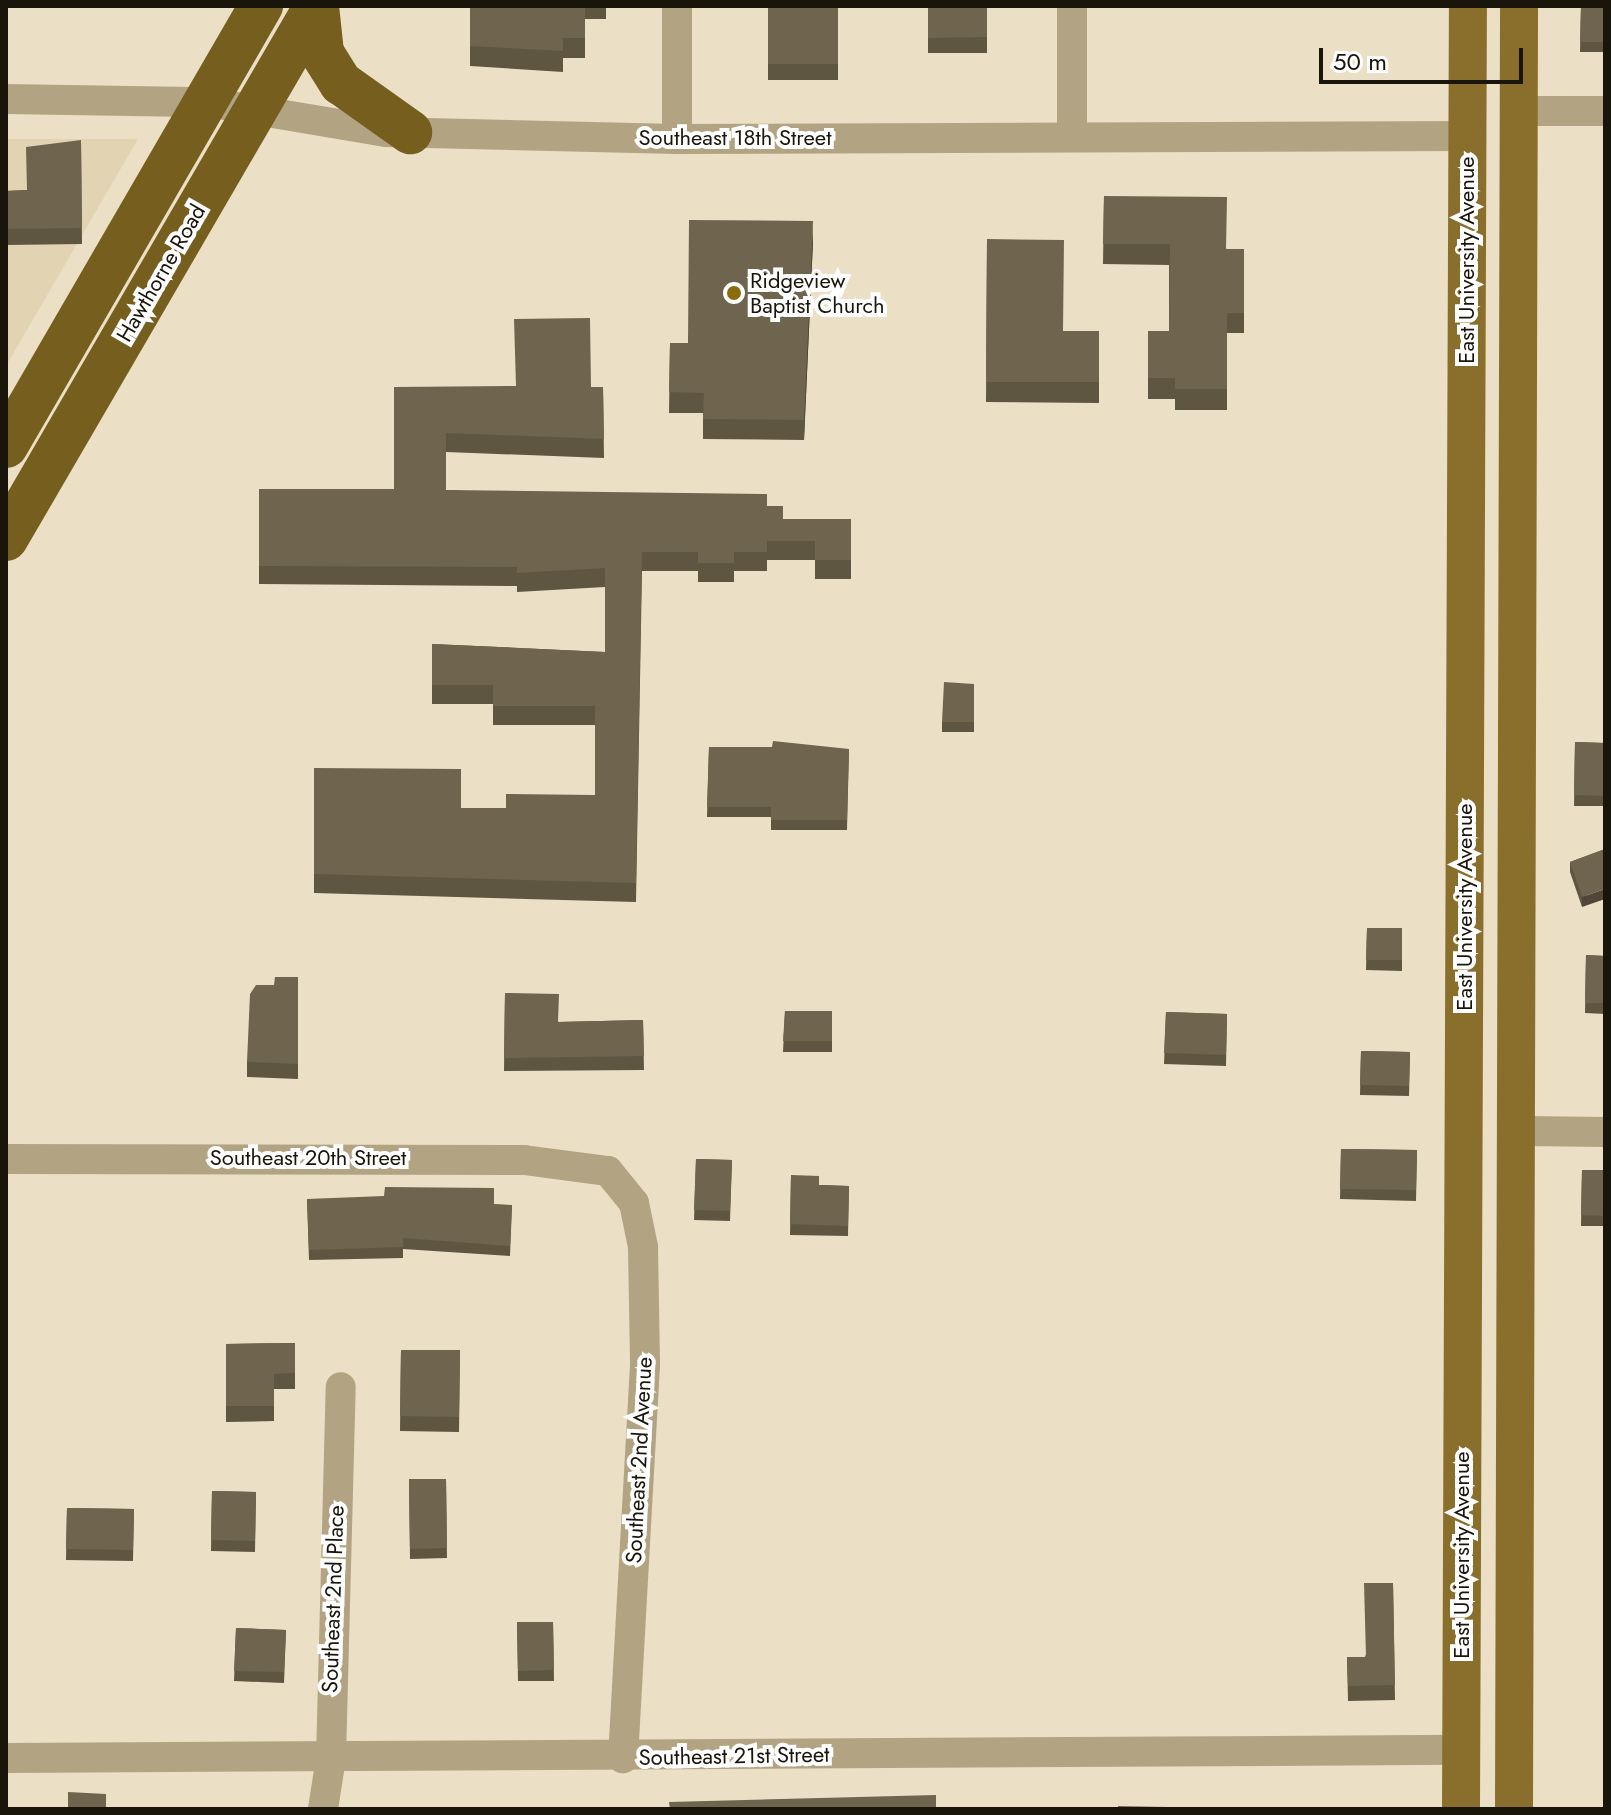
<!DOCTYPE html>
<html>
<head>
<meta charset="utf-8">
<style>
  body { margin:0 }
  #map { position:relative; width:1611px; height:1815px; overflow:hidden; background:#ebe0c5; font-family:Jost,sans-serif }
  div>[style] { position:absolute }
  .built>* { inset:0; background:#e2d4b3 }
  .minor>* { height:30px; margin:-15px; padding:0 15px; transform-origin:15px; border-radius:15px; background:#b2a483 }
  .major>* { height:38px; margin:-19px; padding:0 19px; transform-origin:19px; border-radius:19px; background:#8a6f2c }
  .highway>* { height:44px; margin:-22px; padding:0 22px; transform-origin:22px; border-radius:22px; background:#765e1e }
  .wall>* { inset:0; background:#5f5642 }
  .shaded-wall>* { inset:0; background:#4e4636 }
  .building>* { inset:0; background:#6f644d }
  .dots>* { width:22px; height:22px; translate:-50% -50%; box-sizing:border-box; border:4px solid #fff; border-radius:50% }
  span { translate:-50% -50%; white-space:nowrap; text-align:center; line-height:1.15; -webkit-text-stroke:8px #fff; paint-order:stroke }
  .street-label { font-size:22px; color:#19150b }
  .poi-label { font-size:22px; color:#19150b }
  .left { translate:0 -50%; text-align:left }
  .frame { position:absolute; inset:0; border:8px solid #19150b; pointer-events:none }
  .scale { position:absolute; left:1319px; top:48px; width:204px; height:36px; box-sizing:border-box; border:4px solid #19150b; border-top:0; padding-left:10px; font-size:24px; line-height:28px; white-space:nowrap; color:#19150b; -webkit-text-stroke:6px #fff; paint-order:stroke }
</style>
</head>
<body>
<div id="map">
  <div class="built">
    <div style="clip-path:polygon(6px 139px,138px 139px,6px 366px)"></div>
  </div>
  <div class="minor">
    <div style="left:1072px;top:6px;width:131px;rotate:90deg"></div>
    <div style="left:6px;top:99px;width:201px;rotate:0.9deg"></div>
    <div style="left:207px;top:102px;width:181px;rotate:9.5deg"></div>
    <div style="left:386px;top:132px;width:291px;rotate:1.4deg"></div>
    <div style="left:677px;top:139px;width:791px;rotate:-0.22deg"></div>
    <div style="left:1519px;top:111px;width:86px"></div>
    <div style="left:677px;top:139px;width:133px;rotate:-90deg"></div>
    <div style="left:1517px;top:1131px;width:88px;rotate:0.7deg"></div>
    <div style="left:6px;top:1159px;width:518px;rotate:0.11deg"></div>
    <div style="left:524px;top:1160px;width:85px;rotate:7.5deg"></div>
    <div style="left:608px;top:1171px;width:41px;rotate:50.9deg"></div>
    <div style="left:634px;top:1203px;width:45px;rotate:78.4deg"></div>
    <div style="left:643px;top:1247px;width:118px;rotate:89deg"></div>
    <div style="left:645px;top:1365px;width:394px;rotate:93.2deg"></div>
    <div style="left:6px;top:1758px;width:1455px;rotate:-0.32deg"></div>
    <div style="left:323px;top:1809px;width:52px;rotate:-81.1deg"></div>
    <div style="left:331px;top:1758px;width:371px;rotate:-88.5deg"></div>
  </div>
  <div class="major">
    <div style="left:1461px;top:1809px;width:1803px;rotate:-89.78deg"></div>
    <div style="left:1514px;top:1809px;width:1803px;rotate:-89.84deg"></div>
  </div>
  <div class="highway">
    <div style="left:317px;top:6px;width:47px;rotate:83.9deg"></div>
    <div style="left:322px;top:53px;width:36px;rotate:58deg"></div>
    <div style="left:341px;top:83px;width:85px;rotate:35.4deg"></div>
    <div style="left:6px;top:446px;width:509px;rotate:-59.91deg"></div>
    <div style="left:6px;top:539px;width:617px;rotate:-59.82deg"></div>
  </div>
  <div class="wall">
    <div style="clip-path:polygon(470px 6px,606px 6px,606px 19px,585px 19px,585px 58px,563px 58px,563px 72px,470px 66px)"></div>
    <div style="clip-path:polygon(768px 6px,838px 6px,838px 80px,768px 80px)"></div>
    <div style="clip-path:polygon(928px 6px,987px 6px,987px 53px,928px 53px)"></div>
    <div style="clip-path:polygon(1581px 6px,1605px 6px,1605px 52px,1580px 52px)"></div>
    <div style="clip-path:polygon(81px 140px,82px 244px,6px 245px,6px 191px,27px 190px)"></div>
    <div style="clip-path:polygon(1104px 196px,1227px 249px,1244px 249px,1244px 333px,1227px 333px,1227px 410px,1175px 410px,1175px 399px,1148px 399px,1148px 331px,1169px 331px,1169px 265px,1103px 264px)"></div>
    <div style="clip-path:polygon(987px 239px,1063px 331px,1099px 331px,1099px 403px,986px 402px)"></div>
    <div style="clip-path:polygon(813px 241px,804px 440px,703px 439px,703px 413px,669px 413px,670px 343px,688px 343px)"></div>
    <div style="clip-path:polygon(394px 387px,603px 387px,604px 458px,446px 452px,446px 490px,767px 506px,783px 519px,851px 519px,851px 579px,815px 579px,815px 560px,767px 560px,767px 571px,734px 571px,734px 582px,698px 582px,698px 571px,642px 571px,636px 902px,314px 893px,314px 768px,461px 808px,506px 808px,595px 795px,595px 725px,493px 725px,493px 704px,432px 704px,432px 644px,605px 652px,605px 587px,517px 592px,517px 586px,259px 584px,259px 489px,394px 489px)"></div>
    <div style="clip-path:polygon(974px 684px,974px 732px,942px 732px,942px 722px)"></div>
    <div style="clip-path:polygon(1575px 742px,1605px 743px,1605px 806px,1574px 806px)"></div>
    <div style="clip-path:polygon(709px 747px,849px 749px,847px 830px,771px 830px,771px 817px,707px 817px)"></div>
    <div style="clip-path:polygon(1605px 849px,1582px 907px,1570px 872px,1570px 862px)"></div>
    <div style="clip-path:polygon(1367px 928px,1402px 928px,1402px 971px,1366px 970px)"></div>
    <div style="clip-path:polygon(1586px 955px,1605px 956px,1605px 1014px,1585px 1013px)"></div>
    <div style="clip-path:polygon(298px 977px,298px 1079px,247px 1077px,247px 1062px,274px 985px)"></div>
    <div style="clip-path:polygon(505px 993px,559px 1022px,643px 1020px,644px 1070px,504px 1071px)"></div>
    <div style="clip-path:polygon(785px 1011px,832px 1011px,832px 1052px,783px 1052px)"></div>
    <div style="clip-path:polygon(1166px 1012px,1227px 1014px,1226px 1066px,1164px 1064px)"></div>
    <div style="clip-path:polygon(1361px 1051px,1410px 1052px,1409px 1096px,1360px 1095px)"></div>
    <div style="clip-path:polygon(1341px 1149px,1417px 1150px,1416px 1201px,1340px 1199px)"></div>
    <div style="clip-path:polygon(696px 1159px,732px 1160px,730px 1221px,694px 1220px)"></div>
    <div style="clip-path:polygon(1582px 1170px,1605px 1170px,1605px 1226px,1581px 1226px)"></div>
    <div style="clip-path:polygon(791px 1175px,819px 1185px,849px 1186px,848px 1236px,790px 1235px)"></div>
    <div style="clip-path:polygon(307px 1199px,512px 1205px,510px 1256px,403px 1249px,403px 1258px,309px 1260px)"></div>
    <div style="clip-path:polygon(295px 1343px,295px 1389px,274px 1389px,274px 1421px,226px 1422px,226px 1344px)"></div>
    <div style="clip-path:polygon(401px 1350px,460px 1350px,459px 1432px,400px 1431px)"></div>
    <div style="clip-path:polygon(409px 1479px,446px 1479px,447px 1558px,410px 1559px)"></div>
    <div style="clip-path:polygon(212px 1491px,256px 1492px,255px 1552px,211px 1551px)"></div>
    <div style="clip-path:polygon(67px 1508px,134px 1509px,133px 1561px,66px 1560px)"></div>
    <div style="clip-path:polygon(1393px 1583px,1395px 1700px,1348px 1701px,1347px 1657px,1365px 1657px)"></div>
    <div style="clip-path:polygon(517px 1622px,553px 1622px,554px 1681px,518px 1681px)"></div>
    <div style="clip-path:polygon(236px 1628px,286px 1630px,284px 1683px,234px 1681px)"></div>
  </div>
  <div class="shaded-wall">
    <div style="clip-path:polygon(813px 221px,813px 241px,804px 440px,804px 420px)"></div>
    <div style="clip-path:polygon(1605px 889px,1605px 899px,1582px 907px,1582px 897px)"></div>
  </div>
  <div class="building">
    <div style="clip-path:polygon(470px 6px,585px 6px,585px 38px,563px 38px,563px 51px,470px 46px)"></div>
    <div style="clip-path:polygon(768px 6px,838px 6px,838px 64px,768px 64px)"></div>
    <div style="clip-path:polygon(928px 6px,987px 6px,987px 37px,928px 38px)"></div>
    <div style="clip-path:polygon(1581px 6px,1605px 6px,1605px 42px,1580px 42px)"></div>
    <div style="clip-path:polygon(81px 140px,82px 228px,6px 229px,6px 191px,27px 190px,26px 147px)"></div>
    <div style="clip-path:polygon(1104px 196px,1227px 197px,1226px 249px,1244px 249px,1244px 313px,1227px 313px,1227px 389px,1175px 389px,1175px 378px,1148px 378px,1148px 331px,1169px 331px,1170px 244px,1103px 244px)"></div>
    <div style="clip-path:polygon(689px 220px,813px 221px,804px 420px,703px 419px,704px 393px,669px 392px,670px 343px,688px 343px)"></div>
    <div style="clip-path:polygon(987px 239px,1064px 240px,1063px 331px,1099px 331px,1099px 382px,986px 382px)"></div>
    <div style="clip-path:polygon(590px 318px,591px 387px,603px 387px,604px 439px,446px 433px,446px 490px,767px 494px,767px 506px,783px 506px,783px 519px,851px 519px,851px 560px,815px 560px,815px 541px,767px 541px,767px 552px,734px 552px,734px 563px,698px 563px,698px 552px,642px 552px,636px 883px,314px 874px,314px 768px,461px 769px,461px 808px,506px 808px,506px 794px,595px 795px,595px 706px,493px 706px,493px 685px,432px 685px,432px 644px,605px 652px,605px 568px,517px 573px,517px 567px,259px 566px,259px 489px,394px 489px,394px 387px,516px 386px,514px 319px)"></div>
    <div style="clip-path:polygon(944px 682px,974px 684px,974px 722px,942px 722px)"></div>
    <div style="clip-path:polygon(773px 741px,849px 749px,847px 820px,771px 820px,771px 807px,707px 807px,709px 747px,772px 747px)"></div>
    <div style="clip-path:polygon(1575px 742px,1605px 743px,1605px 796px,1574px 795px)"></div>
    <div style="clip-path:polygon(1605px 849px,1605px 889px,1582px 897px,1570px 862px)"></div>
    <div style="clip-path:polygon(1367px 928px,1402px 928px,1402px 960px,1366px 960px)"></div>
    <div style="clip-path:polygon(1586px 955px,1605px 956px,1605px 1003px,1585px 1003px)"></div>
    <div style="clip-path:polygon(275px 977px,298px 977px,298px 1064px,247px 1062px,250px 994px,256px 985px,274px 985px)"></div>
    <div style="clip-path:polygon(505px 993px,559px 994px,558px 1022px,643px 1020px,644px 1056px,504px 1058px)"></div>
    <div style="clip-path:polygon(785px 1011px,832px 1011px,832px 1041px,783px 1041px)"></div>
    <div style="clip-path:polygon(1166px 1012px,1227px 1014px,1226px 1055px,1164px 1053px)"></div>
    <div style="clip-path:polygon(1361px 1051px,1410px 1052px,1409px 1086px,1360px 1085px)"></div>
    <div style="clip-path:polygon(1341px 1149px,1417px 1150px,1416px 1190px,1340px 1189px)"></div>
    <div style="clip-path:polygon(696px 1159px,732px 1160px,730px 1211px,694px 1210px)"></div>
    <div style="clip-path:polygon(1582px 1170px,1605px 1170px,1605px 1216px,1581px 1215px)"></div>
    <div style="clip-path:polygon(791px 1175px,819px 1176px,819px 1185px,849px 1186px,848px 1226px,790px 1224px)"></div>
    <div style="clip-path:polygon(385px 1187px,494px 1188px,494px 1204px,512px 1205px,510px 1246px,403px 1238px,403px 1247px,309px 1250px,307px 1199px,384px 1196px)"></div>
    <div style="clip-path:polygon(295px 1343px,295px 1373px,274px 1374px,274px 1406px,226px 1406px,226px 1344px)"></div>
    <div style="clip-path:polygon(401px 1350px,460px 1350px,459px 1417px,400px 1416px)"></div>
    <div style="clip-path:polygon(409px 1479px,446px 1479px,447px 1548px,410px 1549px)"></div>
    <div style="clip-path:polygon(212px 1491px,256px 1492px,255px 1541px,211px 1540px)"></div>
    <div style="clip-path:polygon(67px 1508px,134px 1509px,133px 1550px,66px 1549px)"></div>
    <div style="clip-path:polygon(1364px 1583px,1393px 1583px,1395px 1685px,1348px 1686px,1347px 1657px,1366px 1657px)"></div>
    <div style="clip-path:polygon(517px 1622px,553px 1622px,554px 1670px,518px 1671px)"></div>
    <div style="clip-path:polygon(236px 1628px,286px 1630px,284px 1672px,234px 1671px)"></div>
    <div style="clip-path:polygon(68px 1792px,106px 1794px,106px 1809px,68px 1809px)"></div>
    <div style="clip-path:polygon(936px 1795px,936px 1809px,670px 1809px,669px 1802px)"></div>
    <div style="clip-path:polygon(1118px 1806px,1168px 1807px,1168px 1809px,1118px 1809px)"></div>
  </div>
  <div class="dots">
    <div style="left:734px;top:293px;background:#8b6c0d"></div>
  </div>
  <div class="street-label">
    <span style="left:735px;top:138px">Southeast 18th Street</span>
    <span style="left:1467px;top:260px;rotate:-90deg">East University Avenue</span>
    <span style="left:161px;top:273px;rotate:-60deg">Hawthorne Road</span>
    <span style="left:1465px;top:907px;rotate:-90deg">East University Avenue</span>
    <span style="left:308px;top:1158px">Southeast 20th Street</span>
    <span style="left:639px;top:1460px;rotate:-87deg">Southeast 2nd Avenue</span>
    <span style="left:1462px;top:1555px;rotate:-90deg">East University Avenue</span>
    <span style="left:333px;top:1599px;rotate:-88deg">Southeast 2nd Place</span>
    <span style="left:734px;top:1756px;rotate:-1deg">Southeast 21st Street</span>
  </div>
  <div class="poi-label">
    <span class="left" style="left:750px;top:293px">Ridgeview<br>Baptist Church</span>
  </div>
  <div class="frame"></div>
  <div class="scale">50 m</div>
</div>
</body>
</html>
